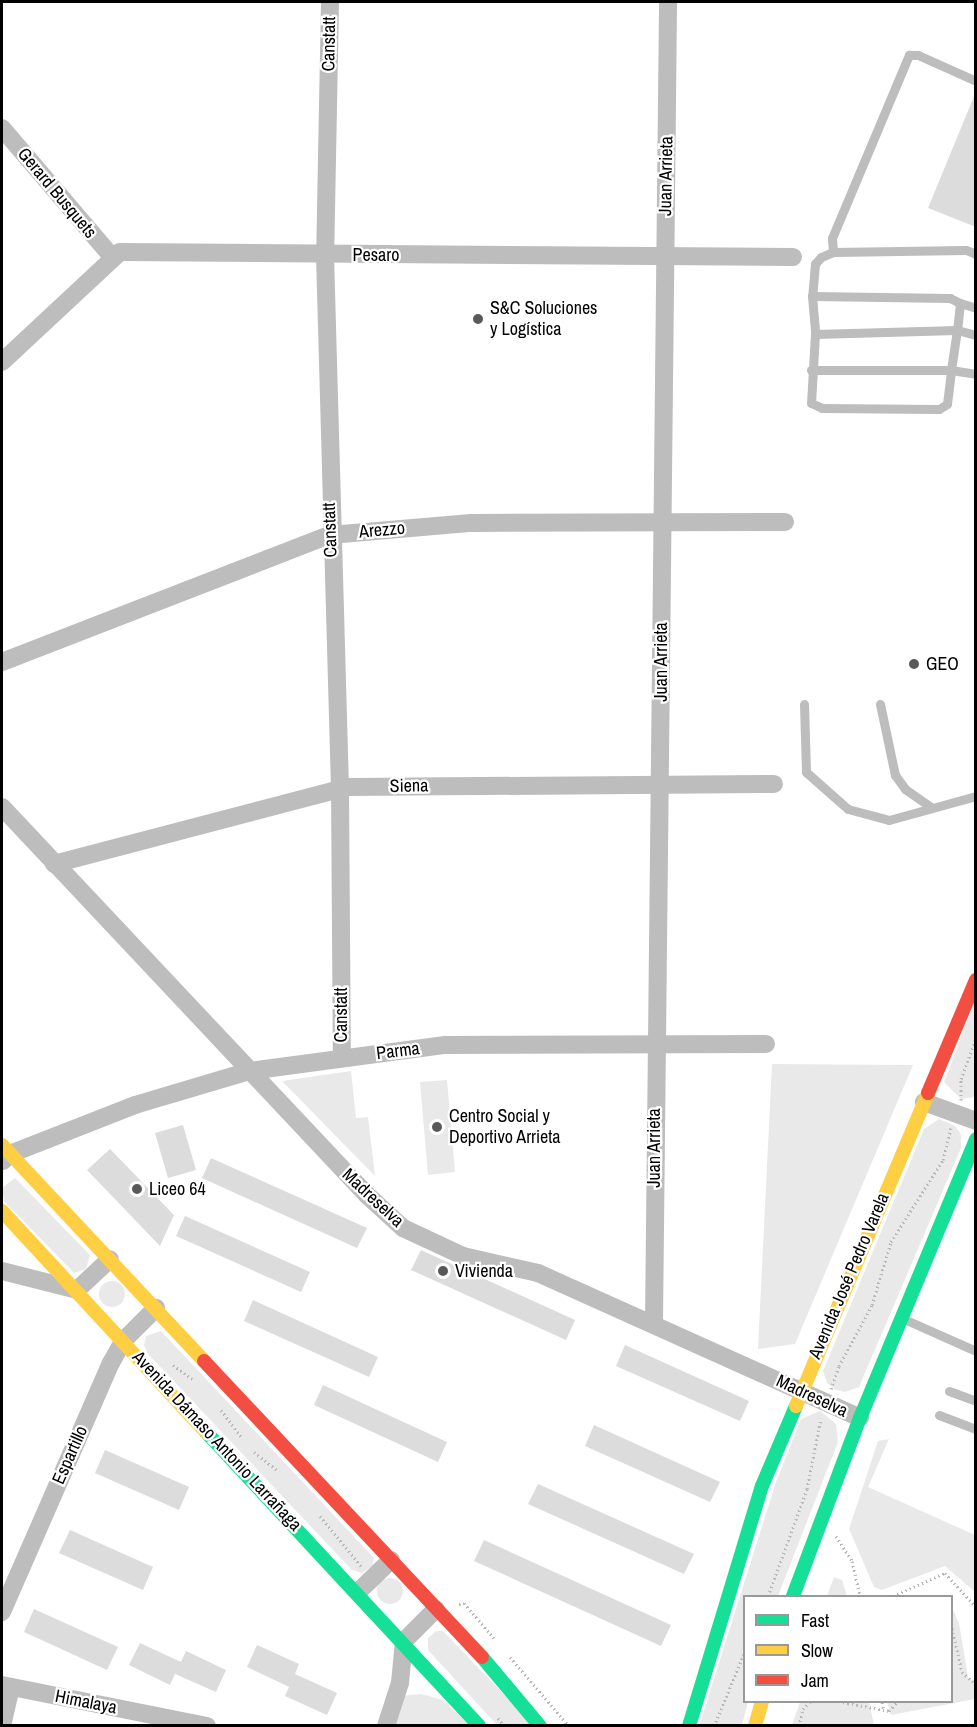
<!DOCTYPE html>
<html>
<head>
<meta charset="utf-8">
<style>
  body { margin:0 }
  #map { position:relative; width:977px; height:1727px; overflow:hidden; background:#fff; font-family:"Archivo Narrow",sans-serif }
  div>[style] { position:absolute }
  .green>* { inset:0; background:#e9e9e9 }
  .round { border-radius:50% }
  .building>* { inset:0; background:#dcdcdc }
  .path>* { height:3px; margin-top:-1.5px; transform-origin:0; background:repeating-linear-gradient(90deg,#b8b8b8 0 1.5px,transparent 0 4.5px) }
  .lane>* { height:9px; margin:-4.5px; padding:0 4.5px; transform-origin:4.5px; border-radius:4.5px; background:#bdbdbd }
  .street>* { height:18px; margin:-9px; padding:0 9px; transform-origin:9px; border-radius:9px; background:#bdbdbd }
  .fast>* { height:14px; margin:-7px; padding:0 7px; transform-origin:7px; border-radius:7px; background:#16e098 }
  .slow>* { height:14px; margin:-7px; padding:0 7px; transform-origin:7px; border-radius:7px; background:#ffcf43 }
  .jam>* { height:14px; margin:-7px; padding:0 7px; transform-origin:7px; border-radius:7px; background:#f24e42 }
  .dots>* { width:16px; height:16px; translate:-50% -50%; box-sizing:border-box; border:3px solid #fff; border-radius:50% }
  span { translate:-50% -50%; white-space:nowrap; text-align:center; line-height:1.15; -webkit-text-stroke:4.5px #fff; paint-order:stroke }
  .street-label { font-size:18px; color:#000 }
  .poi-label { font-size:18px; color:#000 }
  .left { translate:0 -50%; text-align:left }
  .frame { position:absolute; inset:0; border:3px solid #000; pointer-events:none }
  .legend { position:absolute; left:743px; top:1595px; width:210px; height:108px; box-sizing:border-box; background:#fff; border:2px solid #999; margin:0; padding:8px 10px; list-style:none; font-size:18px; color:#000 }
  .legend li { display:flex; align-items:center; gap:12px; height:30px }
  .legend b { width:30px; border:2px solid #999 }
</style>
</head>
<body>
<div id="map">
  <div class="green">
    <div style="clip-path:polygon(975px 1001px,975px 1097px,961px 1099px,944px 1082px)"></div>
    <div style="clip-path:polygon(772px 1064px,913px 1065px,795px 1344px,758px 1349px)"></div>
    <div style="clip-path:polygon(351px 1071px,356px 1118px,368px 1117px,375px 1176px,282px 1081px)"></div>
    <div style="clip-path:polygon(447px 1080px,455px 1172px,428px 1175px,420px 1082px)"></div>
    <div style="clip-path:polygon(939px 1119px,955px 1126px,961px 1134px,961px 1148px,859px 1387px,845px 1392px,836px 1390px,827px 1383px,823px 1371px,924px 1129px)"></div>
    <div style="clip-path:polygon(15px 1178px,90px 1255px,86px 1269px,74px 1273px,4px 1201px,2px 1188px)"></div>
    <div class="round" style="left:99px;top:1281px;width:26px;height:26px"></div>
    <div style="clip-path:polygon(161px 1331px,374px 1558px,372px 1566px,362px 1573px,352px 1570px,148px 1354px,144px 1345px,146px 1336px)"></div>
    <div style="clip-path:polygon(820px 1411px,836px 1424px,838px 1442px,778px 1596px,744px 1596px,744px 1702px,748px 1702px,742px 1725px,699px 1726px,776px 1482px,801px 1419px)"></div>
    <div style="clip-path:polygon(889px 1439px,868px 1487px,975px 1535px,975px 1592px,945px 1566px,882px 1590px,874px 1587px,849px 1529px,878px 1441px)"></div>
    <div style="clip-path:polygon(834px 1577px,842px 1580px,847px 1596px,827px 1596px)"></div>
    <div class="round" style="left:377px;top:1578px;width:26px;height:26px"></div>
    <div style="clip-path:polygon(952px 1608px,959px 1623px,968px 1677px,975px 1682px,975px 1699px,891px 1715px,887px 1702px,952px 1702px)"></div>
    <div style="clip-path:polygon(436px 1631px,443px 1631px,533px 1725px,497px 1725px,428px 1650px,428px 1638px)"></div>
    <div style="clip-path:polygon(421px 1694px,443px 1700px,470px 1726px,393px 1726px,402px 1696px)"></div>
    <div style="clip-path:polygon(800px 1702px,869px 1702px,874px 1725px,792px 1725px)"></div>
  </div>
  <div class="building">
    <div style="clip-path:polygon(975px 94px,976px 94px,976px 227px,928px 208px)"></div>
    <div style="clip-path:polygon(183px 1125px,196px 1170px,168px 1178px,155px 1133px)"></div>
    <div style="clip-path:polygon(110px 1149px,174px 1215px,160px 1246px,87px 1170px)"></div>
    <div style="clip-path:polygon(211px 1158px,367px 1228px,357px 1248px,202px 1178px)"></div>
    <div style="clip-path:polygon(185px 1216px,310px 1272px,301px 1292px,176px 1236px)"></div>
    <div style="clip-path:polygon(421px 1250px,575px 1320px,566px 1340px,411px 1270px)"></div>
    <div style="clip-path:polygon(253px 1300px,378px 1357px,369px 1377px,244px 1321px)"></div>
    <div style="clip-path:polygon(625px 1345px,749px 1401px,740px 1421px,616px 1366px)"></div>
    <div style="clip-path:polygon(323px 1385px,447px 1442px,438px 1462px,314px 1405px)"></div>
    <div style="clip-path:polygon(594px 1425px,720px 1482px,710px 1502px,585px 1446px)"></div>
    <div style="clip-path:polygon(105px 1450px,189px 1487px,179px 1510px,95px 1473px)"></div>
    <div style="clip-path:polygon(538px 1484px,694px 1554px,684px 1574px,528px 1504px)"></div>
    <div style="clip-path:polygon(70px 1530px,153px 1567px,143px 1590px,59px 1553px)"></div>
    <div style="clip-path:polygon(484px 1540px,671px 1625px,661px 1646px,474px 1561px)"></div>
    <div style="clip-path:polygon(34px 1609px,118px 1647px,107px 1670px,24px 1632px)"></div>
    <div style="clip-path:polygon(140px 1643px,181px 1662px,186px 1651px,226px 1670px,216px 1692px,175px 1674px,170px 1685px,129px 1665px)"></div>
    <div style="clip-path:polygon(257px 1645px,299px 1664px,295px 1674px,337px 1693px,327px 1715px,285px 1696px,289px 1687px,247px 1667px)"></div>
  </div>
  <div class="path">
    <div style="left:961px;top:1100px;width:21px;rotate:-90deg"></div>
    <div style="left:961px;top:1079px;width:44px;rotate:-69.9deg"></div>
    <div style="left:173px;top:1365px;width:24px;rotate:36deg"></div>
    <div style="left:831px;top:1389px;width:24px;rotate:-71deg"></div>
    <div style="left:839px;top:1366px;width:69px;rotate:-61.6deg"></div>
    <div style="left:872px;top:1305px;width:66px;rotate:-73.2deg"></div>
    <div style="left:891px;top:1242px;width:97px;rotate:-57.6deg"></div>
    <div style="left:943px;top:1160px;width:33px;rotate:-76deg"></div>
    <div style="left:221px;top:1410px;width:35px;rotate:53deg"></div>
    <div style="left:254px;top:1452px;width:29px;rotate:38deg"></div>
    <div style="left:320px;top:1516px;width:65px;rotate:50.6deg"></div>
    <div style="left:836px;top:1536px;width:30px;rotate:57deg"></div>
    <div style="left:852px;top:1561px;width:36px;rotate:77deg"></div>
    <div style="left:768px;top:1596px;width:114px;rotate:-70deg"></div>
    <div style="left:807px;top:1489px;width:72px;rotate:-78.8deg"></div>
    <div style="left:893px;top:1596px;width:57px;rotate:-23.9deg"></div>
    <div style="left:945px;top:1573px;width:46px;rotate:47.6deg"></div>
    <div style="left:459px;top:1604px;width:5px;rotate:-11deg"></div>
    <div style="left:464px;top:1603px;width:46px;rotate:49.4deg"></div>
    <div style="left:952px;top:1628px;width:45px;rotate:77.2deg"></div>
    <div style="left:962px;top:1672px;width:18px;rotate:41deg"></div>
    <div style="left:510px;top:1657px;width:91px;rotate:49.5deg"></div>
    <div style="left:843px;top:1702px;width:47px;rotate:11.1deg"></div>
    <div style="left:889px;top:1711px;width:12px;rotate:-48deg"></div>
    <div style="left:882px;top:1702px;width:9px;rotate:77deg"></div>
    <div style="left:498px;top:1718px;width:10px;rotate:53deg"></div>
    <div style="left:714px;top:1726px;width:78px;rotate:-67.4deg"></div>
    <div style="left:799px;top:1726px;width:17px;rotate:-77deg"></div>
    <div style="left:803px;top:1709px;width:10px;rotate:-45deg"></div>
  </div>
  <div class="lane">
    <div style="left:833px;top:252px;width:14px;rotate:-94deg"></div>
    <div style="left:832px;top:238px;width:199px;rotate:-67.2deg"></div>
    <div style="left:909px;top:55px;width:9px"></div>
    <div style="left:918px;top:55px;width:64px;rotate:24.1deg"></div>
    <div style="left:976px;top:254px;width:11px;rotate:-158deg"></div>
    <div style="left:966px;top:250px;width:133px;rotate:179.1deg"></div>
    <div style="left:833px;top:252px;width:13px;rotate:157deg"></div>
    <div style="left:821px;top:257px;width:9px;rotate:131deg"></div>
    <div style="left:815px;top:264px;width:32px;rotate:95deg"></div>
    <div style="left:812px;top:296px;width:38px;rotate:85deg"></div>
    <div style="left:815px;top:334px;width:69px;rotate:93.3deg"></div>
    <div style="left:811px;top:403px;width:12px;rotate:24deg"></div>
    <div style="left:822px;top:408px;width:117px;rotate:0.5deg"></div>
    <div style="left:939px;top:409px;width:9px;rotate:-32deg"></div>
    <div style="left:947px;top:404px;width:34px;rotate:-83deg"></div>
    <div style="left:951px;top:370px;width:25px;rotate:9deg"></div>
    <div style="left:812px;top:296px;width:138px;rotate:0.8deg"></div>
    <div style="left:950px;top:298px;width:11px;rotate:27deg"></div>
    <div style="left:960px;top:303px;width:27px;rotate:96deg"></div>
    <div style="left:957px;top:330px;width:142px;rotate:178.4deg"></div>
    <div style="left:960px;top:303px;width:17px;rotate:17deg"></div>
    <div style="left:811px;top:370px;width:140px"></div>
    <div style="left:951px;top:370px;width:40px;rotate:-81.5deg"></div>
    <div style="left:957px;top:330px;width:20px;rotate:15deg"></div>
    <div style="left:804px;top:704px;width:68px;rotate:88.3deg"></div>
    <div style="left:806px;top:772px;width:56px;rotate:41.4deg"></div>
    <div style="left:848px;top:809px;width:42px;rotate:15deg"></div>
    <div style="left:889px;top:820px;width:90px;rotate:-15.4deg"></div>
    <div style="left:880px;top:704px;width:73px;rotate:78.1deg"></div>
    <div style="left:895px;top:775px;width:17px;rotate:54deg"></div>
    <div style="left:905px;top:789px;width:33px;rotate:35deg"></div>
    <div style="left:904px;top:1319px;width:79px;rotate:24deg"></div>
    <div style="left:949px;top:1391px;width:29px;rotate:20deg"></div>
    <div style="left:939px;top:1415px;width:40px;rotate:21deg"></div>
  </div>
  <div class="street">
    <div style="left:330px;top:2px;width:253px;rotate:91.1deg"></div>
    <div style="left:325px;top:255px;width:534px;rotate:88.39deg"></div>
    <div style="left:340px;top:789px;width:269px;rotate:89.6deg"></div>
    <div style="left:2px;top:128px;width:170px;rotate:49.5deg"></div>
    <div style="left:2px;top:362px;width:161px;rotate:-43deg"></div>
    <div style="left:120px;top:252px;width:673px;rotate:0.43deg"></div>
    <div style="left:2px;top:662px;width:352px;rotate:-21.2deg"></div>
    <div style="left:330px;top:535px;width:142px;rotate:-4.9deg"></div>
    <div style="left:471px;top:523px;width:314px;rotate:-0.2deg"></div>
    <div style="left:2px;top:807px;width:533px;rotate:46.75deg"></div>
    <div style="left:367px;top:1195px;width:49px;rotate:42.5deg"></div>
    <div style="left:403px;top:1228px;width:66px;rotate:25deg"></div>
    <div style="left:463px;top:1256px;width:77px;rotate:12.8deg"></div>
    <div style="left:538px;top:1273px;width:353px;rotate:24.2deg"></div>
    <div style="left:54px;top:864px;width:304px;rotate:-14.7deg"></div>
    <div style="left:348px;top:787px;width:426px;rotate:-0.4deg"></div>
    <div style="left:924px;top:1102px;width:55px;rotate:20.1deg"></div>
    <div style="left:3px;top:1161px;width:10px;rotate:-45deg"></div>
    <div style="left:10px;top:1154px;width:134px;rotate:-21.4deg"></div>
    <div style="left:135px;top:1105px;width:119px;rotate:-16.6deg"></div>
    <div style="left:249px;top:1071px;width:198px;rotate:-7.6deg"></div>
    <div style="left:445px;top:1045px;width:321px;rotate:-0.2deg"></div>
    <div style="left:2px;top:1271px;width:77px;rotate:14.2deg"></div>
    <div style="left:77px;top:1290px;width:45px;rotate:-43.2deg"></div>
    <div style="left:654px;top:1322px;width:1320px;rotate:-89.39deg"></div>
    <div style="left:358px;top:1592px;width:46px;rotate:-44.1deg"></div>
    <div style="left:2px;top:1612px;width:272px;rotate:-66.4deg"></div>
    <div style="left:111px;top:1363px;width:25px;rotate:-61deg"></div>
    <div style="left:123px;top:1341px;width:47px;rotate:-45deg"></div>
    <div style="left:2px;top:1685px;width:209px;rotate:11.3deg"></div>
    <div style="left:2px;top:1726px;width:40px;rotate:-77deg"></div>
    <div style="left:386px;top:1726px;width:45px;rotate:-72deg"></div>
    <div style="left:400px;top:1683px;width:42px;rotate:-84.6deg"></div>
    <div style="left:404px;top:1641px;width:45px;rotate:-45deg"></div>
  </div>
  <div class="fast">
    <div style="left:207px;top:1433px;width:400px;rotate:47.1deg"></div>
    <div style="left:793px;top:1596px;width:190px;rotate:-69.4deg"></div>
    <div style="left:860px;top:1418px;width:302px;rotate:-67.4deg"></div>
    <div style="left:482px;top:1657px;width:90px;rotate:50deg"></div>
    <div style="left:689px;top:1726px;width:251px;rotate:-73.1deg"></div>
    <div style="left:762px;top:1486px;width:87px;rotate:-67deg"></div>
  </div>
  <div class="slow">
    <div style="left:2px;top:1145px;width:296px;rotate:46.9deg"></div>
    <div style="left:2px;top:1211px;width:302px;rotate:47.3deg"></div>
    <div style="left:796px;top:1406px;width:340px;rotate:-67.1deg"></div>
    <div style="left:755px;top:1726px;width:25px;rotate:-74deg"></div>
  </div>
  <div class="jam">
    <div style="left:928px;top:1093px;width:123px;rotate:-67deg"></div>
    <div style="left:204px;top:1361px;width:406px;rotate:46.8deg"></div>
  </div>
  <div class="dots">
    <div style="left:478px;top:319px;background:#595959"></div>
    <div style="left:914px;top:664px;background:#595959"></div>
    <div style="left:437px;top:1127px;background:#595959"></div>
    <div style="left:137px;top:1189px;background:#595959"></div>
    <div style="left:443px;top:1271px;background:#595959"></div>
  </div>
  <div class="street-label">
    <span style="left:329px;top:44px;rotate:-89deg">Canstatt</span>
    <span style="left:666px;top:176px;rotate:-89deg">Juan Arrieta</span>
    <span style="left:57px;top:193px;rotate:50deg">Gerard Busquets</span>
    <span style="left:376px;top:255px">Pesaro</span>
    <span style="left:330px;top:530px;rotate:-92deg">Canstatt</span>
    <span style="left:382px;top:530px;rotate:-5deg">Arezzo</span>
    <span style="left:661px;top:662px;rotate:-90deg">Juan Arrieta</span>
    <span style="left:409px;top:786px;rotate:-1deg">Siena</span>
    <span style="left:341px;top:1015px;rotate:-90deg">Canstatt</span>
    <span style="left:398px;top:1051px;rotate:-7deg">Parma</span>
    <span style="left:654px;top:1148px;rotate:-90deg">Juan Arrieta</span>
    <span style="left:373px;top:1198px;rotate:43deg">Madreselva</span>
    <span style="left:849px;top:1276px;rotate:-67deg">Avenida José Pedro Varela</span>
    <span style="left:812px;top:1396px;rotate:25deg">Madreselva</span>
    <span style="left:217px;top:1441px;rotate:47deg">Avenida Dámaso Antonio Larrañaga</span>
    <span style="left:70px;top:1455px;rotate:-66deg">Espartillo</span>
    <span style="left:86px;top:1702px;rotate:11deg">Himalaya</span>
  </div>
  <div class="poi-label">
    <span class="left" style="left:490px;top:319px">S&amp;C Soluciones<br>y Logística</span>
    <span class="left" style="left:926px;top:664px">GEO</span>
    <span class="left" style="left:449px;top:1127px">Centro Social y<br>Deportivo Arrieta</span>
    <span class="left" style="left:149px;top:1189px">Liceo 64</span>
    <span class="left" style="left:455px;top:1271px">Vivienda</span>
  </div>
  <div class="frame"></div>
  <ul class="legend">
  <li><b style="height:8px;background:#16e098"></b>Fast</li>
  <li><b style="height:8px;background:#ffcf43"></b>Slow</li>
  <li><b style="height:8px;background:#f24e42"></b>Jam</li>
  </ul>
</div>
</body>
</html>
